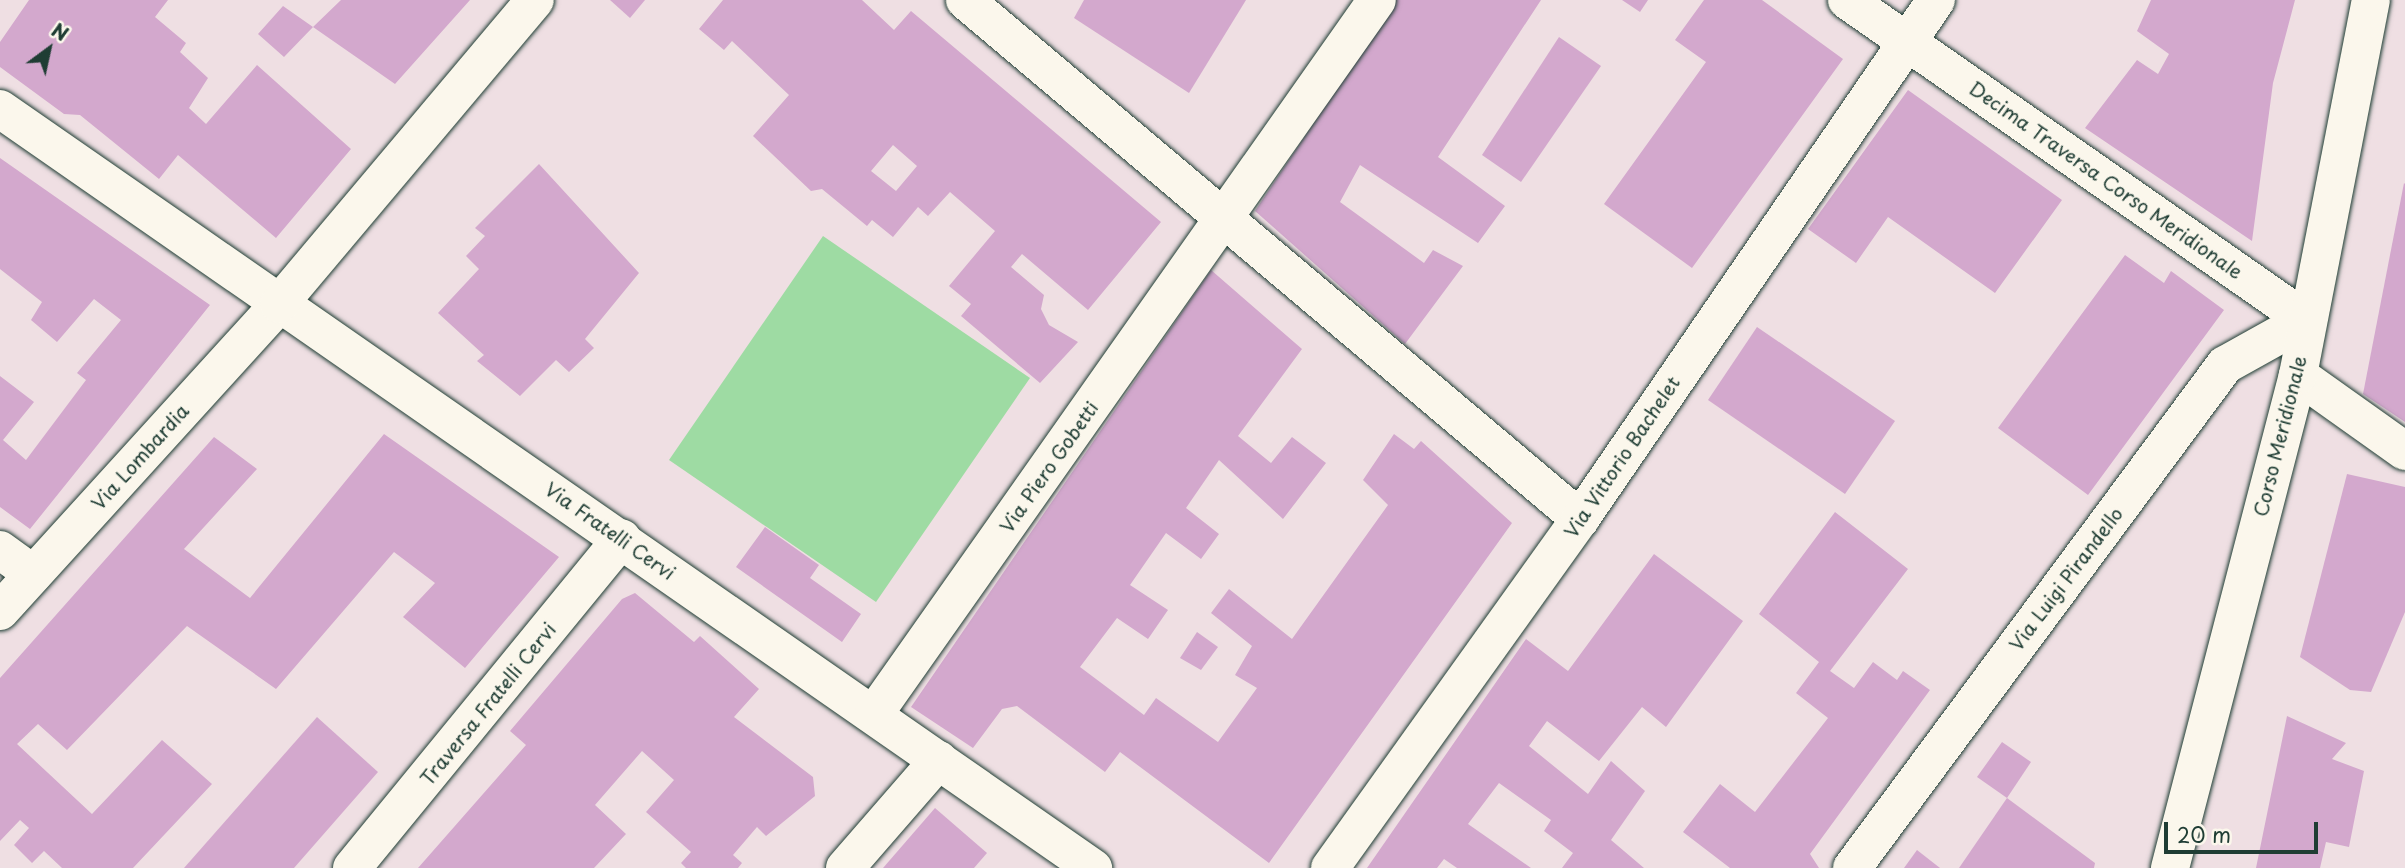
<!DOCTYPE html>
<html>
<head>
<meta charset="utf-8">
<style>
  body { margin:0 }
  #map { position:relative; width:2405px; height:868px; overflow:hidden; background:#efdfe3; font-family:"Playpen Sans",sans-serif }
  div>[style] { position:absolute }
  .green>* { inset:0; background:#9edba3 }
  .building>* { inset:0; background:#d3a8cd }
  .roads { filter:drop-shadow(0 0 2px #1f3d34) drop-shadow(0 0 2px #1f3d34) }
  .minor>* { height:38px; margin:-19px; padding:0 19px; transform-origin:19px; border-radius:19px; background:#fbf7ec }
  .tertiary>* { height:38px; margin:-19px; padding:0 19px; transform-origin:19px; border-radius:19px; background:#fbf7ec }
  span { translate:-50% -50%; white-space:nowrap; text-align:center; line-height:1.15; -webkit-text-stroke:5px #fbf7ec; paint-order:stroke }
  .street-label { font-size:19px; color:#1f3d34 }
  .north { position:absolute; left:14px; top:14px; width:70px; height:70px; -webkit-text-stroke:5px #fbf7ec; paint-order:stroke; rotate:33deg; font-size:19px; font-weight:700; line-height:28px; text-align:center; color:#1f3d34 }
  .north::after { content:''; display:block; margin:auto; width:24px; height:32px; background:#1f3d34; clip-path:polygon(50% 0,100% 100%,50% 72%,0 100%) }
  .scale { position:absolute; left:2164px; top:822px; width:154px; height:32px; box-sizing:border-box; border:4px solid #1f3d34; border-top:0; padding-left:9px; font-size:21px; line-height:24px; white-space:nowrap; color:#1f3d34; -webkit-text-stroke:5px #fbf7ec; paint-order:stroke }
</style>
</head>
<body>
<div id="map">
  <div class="green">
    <div style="clip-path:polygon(823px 236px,1030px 378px,876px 602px,669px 460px)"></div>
  </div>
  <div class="building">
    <div style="clip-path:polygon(29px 0,168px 0,155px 17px,186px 43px,180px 52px,208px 78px,189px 108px,206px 124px,257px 65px,351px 149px,276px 238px,178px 155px,159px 179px,80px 115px,64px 114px,0 67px,0 42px)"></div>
    <div style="clip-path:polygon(341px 0,470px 0,395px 84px,313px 27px,284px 57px,258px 34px,283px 6px,313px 27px)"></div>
    <div style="clip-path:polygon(610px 0,645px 0,630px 18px)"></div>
    <div style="clip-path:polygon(evenodd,723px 0,862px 0,894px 30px,911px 11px,1161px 222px,1088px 310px,1022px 254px,1011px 267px,1044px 295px,1041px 309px,1049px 325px,1078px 342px,1040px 383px,961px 316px,971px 304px,949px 286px,995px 231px,950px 192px,928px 216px,918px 207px,893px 237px,872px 220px,867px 226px,822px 189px,811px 191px,753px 136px,789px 95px,732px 41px,724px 50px,699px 29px,723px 0,893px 145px,917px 166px,896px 191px,871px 171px,893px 145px)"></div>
    <div style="clip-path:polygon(1084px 0,1246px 0,1189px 93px,1074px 18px)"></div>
    <div style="clip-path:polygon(1396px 0,1541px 0,1438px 157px,1505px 206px,1478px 243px,1360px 165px,1340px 202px,1424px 263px,1433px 250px,1463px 266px,1405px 344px,1255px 211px)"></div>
    <div style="clip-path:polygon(1622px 0,1648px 0,1640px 12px)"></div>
    <div style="clip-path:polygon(1704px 0,1762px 0,1843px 59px,1692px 268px,1604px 204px,1706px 62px,1675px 40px)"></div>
    <div style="clip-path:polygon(2151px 0,2295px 0,2273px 83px,2252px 241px,2085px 128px,2137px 60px,2158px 74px,2169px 54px,2137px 31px)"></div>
    <div style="clip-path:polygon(1559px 37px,1601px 66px,1521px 182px,1482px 155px)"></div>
    <div style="clip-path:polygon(1908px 90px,2062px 200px,1995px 293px,1888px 217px,1856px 263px,1808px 229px)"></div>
    <div style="clip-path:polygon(0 158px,210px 305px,30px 529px,0 507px,0 376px,34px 402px,3px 440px,26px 460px,86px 380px,77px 373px,121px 320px,94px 299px,57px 342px,31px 320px,42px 302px,0 269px)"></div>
    <div style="clip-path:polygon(539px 164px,639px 273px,585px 339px,594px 348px,569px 372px,556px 360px,520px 396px,477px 361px,484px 355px,438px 313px,479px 269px,466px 256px,485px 236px,475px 228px)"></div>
    <div style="clip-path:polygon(2404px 183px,2405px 184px,2405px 422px,2363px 394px)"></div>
    <div style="clip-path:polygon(2125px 255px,2164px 283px,2171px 271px,2224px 310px,2088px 495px,1998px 428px)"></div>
    <div style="clip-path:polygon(1211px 270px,1302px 349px,1238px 436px,1271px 463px,1292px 437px,1326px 463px,1283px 519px,1219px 460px,1186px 508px,1219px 534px,1201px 559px,1166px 533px,1130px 585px,1168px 610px,1148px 639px,1117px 618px,1080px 667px,1144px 715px,1156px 698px,1218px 742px,1257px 688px,1235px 675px,1252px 646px,1211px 613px,1229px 589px,1292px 639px,1388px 505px,1363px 480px,1394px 434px,1414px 449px,1421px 441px,1512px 523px,1269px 863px,1120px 752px,1105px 772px,1017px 706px,1002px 709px,973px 748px,911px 707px)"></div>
    <div style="clip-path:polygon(1757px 327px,1895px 421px,1845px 494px,1708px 400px)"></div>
    <div style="clip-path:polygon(384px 434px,559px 557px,465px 668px,403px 617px,435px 583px,394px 552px,276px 689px,187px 626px,67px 750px,38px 724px,17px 744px,92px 814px,162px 740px,212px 784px,133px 868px,62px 868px,44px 851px,32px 863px,14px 845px,29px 828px,20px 820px,0 841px,0 678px,214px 437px,257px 469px,184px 549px,250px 598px)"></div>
    <div style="clip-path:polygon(2347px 474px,2405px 487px,2405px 612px,2371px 692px,2350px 690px,2300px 657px)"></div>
    <div style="clip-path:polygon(1835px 512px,1908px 569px,1830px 671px,1854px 688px,1873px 662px,1897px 680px,1903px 671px,1930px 690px,1810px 854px,1819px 868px,1730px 868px,1683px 832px,1720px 784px,1755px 812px,1828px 718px,1796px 693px,1819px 662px,1759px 614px)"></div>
    <div style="clip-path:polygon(765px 527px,819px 565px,810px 578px,861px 614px,842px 642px,736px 567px)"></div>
    <div style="clip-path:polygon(1654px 554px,1743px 621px,1666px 727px,1642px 707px,1599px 761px,1547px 721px,1529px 746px,1588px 794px,1611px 761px,1645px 791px,1611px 840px,1644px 868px,1562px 868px,1573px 853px,1544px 831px,1551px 820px,1499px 783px,1468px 824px,1531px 868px,1457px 868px,1444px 859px,1437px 868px,1367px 868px,1526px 639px,1568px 671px)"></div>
    <div style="clip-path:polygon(635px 593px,694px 642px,700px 636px,759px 689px,734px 717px,813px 777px,815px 796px,766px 836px,757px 827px,733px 855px,742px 863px,738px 868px,686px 868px,681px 863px,691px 852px,646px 812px,674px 780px,642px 751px,595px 805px,626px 834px,594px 868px,418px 868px,526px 745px,510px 731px,622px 599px)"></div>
    <div style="clip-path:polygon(1197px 632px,1218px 647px,1201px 670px,1180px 658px)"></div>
    <div style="clip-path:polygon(2287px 716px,2346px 743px,2332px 759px,2364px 771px,2349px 847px,2326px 842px,2320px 868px,2256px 868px)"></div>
    <div style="clip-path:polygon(317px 717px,378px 772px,294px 868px,184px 868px)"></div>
    <div style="clip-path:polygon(2002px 742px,2031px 762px,2007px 798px,1977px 777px)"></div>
    <div style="clip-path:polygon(2007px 798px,2095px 863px,2094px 868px,1959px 868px)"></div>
    <div style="clip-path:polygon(935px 808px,987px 853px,974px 868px,883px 868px)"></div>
    <div style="clip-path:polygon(1917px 850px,1940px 868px,1904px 868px)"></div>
  </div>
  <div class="roads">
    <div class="minor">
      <div style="left:965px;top:0;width:805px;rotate:40.16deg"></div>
      <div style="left:1847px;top:0;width:560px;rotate:34.88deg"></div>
      <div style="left:0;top:109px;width:1331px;rotate:34.78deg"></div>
      <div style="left:2298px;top:375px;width:131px;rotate:35.4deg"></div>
      <div style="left:0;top:550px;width:41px;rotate:36deg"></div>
      <div style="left:0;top:611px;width:415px;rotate:-47.7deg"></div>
      <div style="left:279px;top:304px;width:397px;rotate:-49.9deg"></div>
      <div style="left:874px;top:714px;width:873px;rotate:-54.84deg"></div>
      <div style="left:352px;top:868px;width:426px;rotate:-50.7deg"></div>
      <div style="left:845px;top:868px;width:143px;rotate:-49deg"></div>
      <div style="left:1330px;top:868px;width:429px;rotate:-54.4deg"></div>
      <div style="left:1580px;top:519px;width:629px;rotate:-55.55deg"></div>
    </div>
    <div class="tertiary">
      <div style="left:1852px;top:868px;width:626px;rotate:-53.44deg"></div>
      <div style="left:2225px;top:365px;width:93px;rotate:-29.1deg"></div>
      <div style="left:2170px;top:868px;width:509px;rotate:-75.45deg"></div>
      <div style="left:2298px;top:375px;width:382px;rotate:-79deg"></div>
    </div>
  </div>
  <div class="street-label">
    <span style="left:2106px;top:180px;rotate:35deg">Decima Traversa Corso Meridionale</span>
    <span style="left:2280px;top:436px;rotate:-76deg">Corso Meridionale</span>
    <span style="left:140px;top:457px;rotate:-48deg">Via Lombardia</span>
    <span style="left:1622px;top:457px;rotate:-56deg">Via Vittorio Bachelet</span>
    <span style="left:1049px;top:467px;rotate:-55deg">Via Piero Gobetti</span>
    <span style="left:610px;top:531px;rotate:35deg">Via Fratelli Cervi</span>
    <span style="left:2066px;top:579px;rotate:-53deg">Via Luigi Pirandello</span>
    <span style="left:488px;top:704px;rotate:-51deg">Traversa Fratelli Cervi</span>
  </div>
  <div class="north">N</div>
  <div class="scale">20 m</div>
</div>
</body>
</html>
